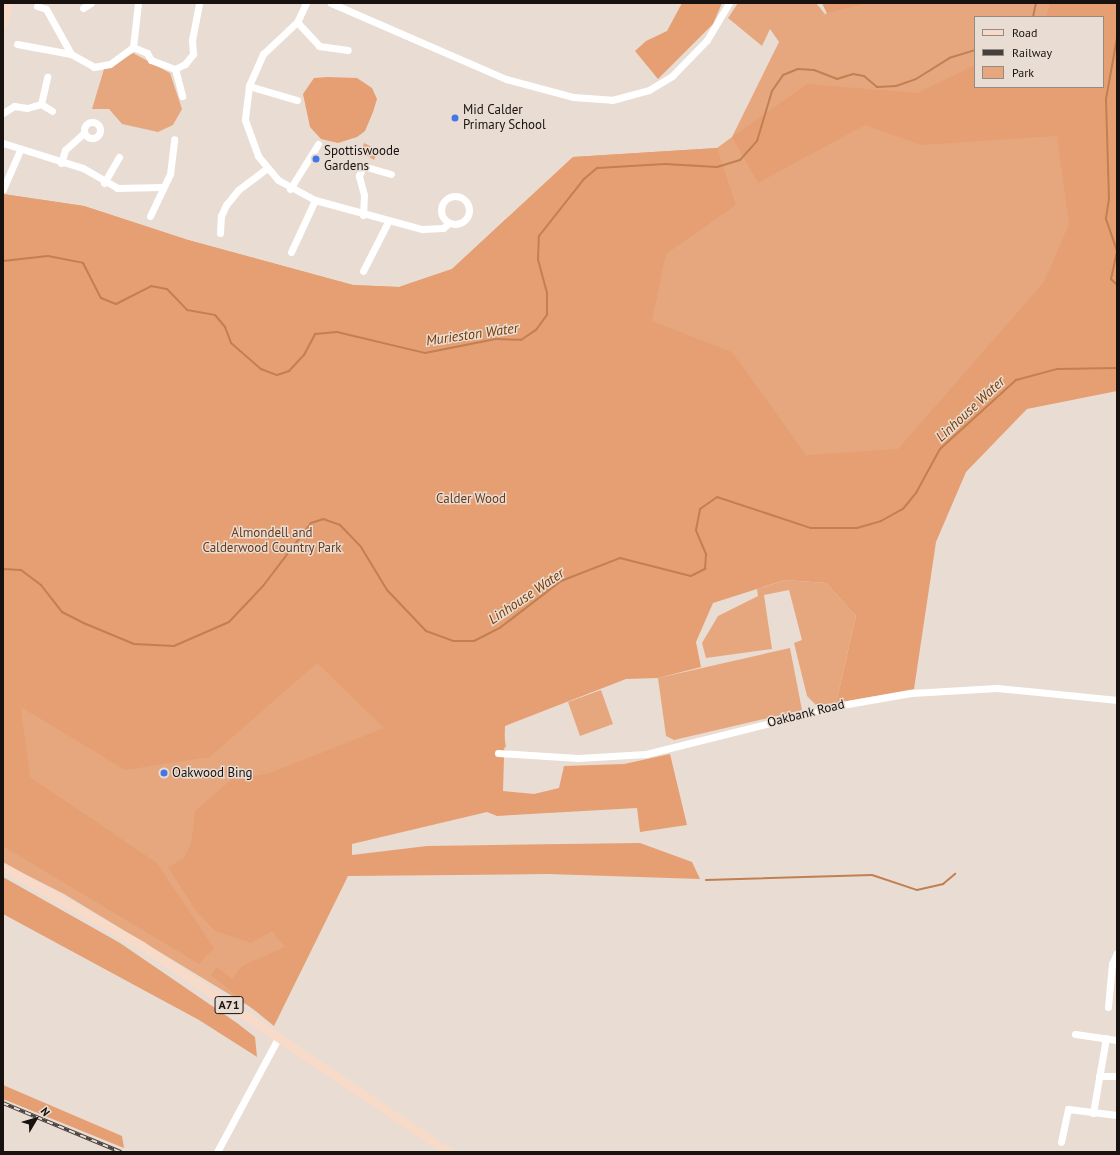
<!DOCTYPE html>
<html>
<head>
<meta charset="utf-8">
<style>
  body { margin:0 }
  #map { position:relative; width:1120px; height:1155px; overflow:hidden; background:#e9dcd3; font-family:"PT Sans",sans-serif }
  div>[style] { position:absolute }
  .green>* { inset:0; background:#e7a77e }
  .forest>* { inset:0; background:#e59f72 }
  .stream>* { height:2px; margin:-1px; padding:0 1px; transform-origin:1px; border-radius:1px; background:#c27f52 }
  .minor>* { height:7px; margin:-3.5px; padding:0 3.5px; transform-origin:3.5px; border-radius:3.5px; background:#fff }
  .minor>.ring { margin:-3.5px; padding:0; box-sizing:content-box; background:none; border:7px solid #fff; border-radius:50% }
  .major>* { height:9px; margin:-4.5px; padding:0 4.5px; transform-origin:4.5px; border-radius:4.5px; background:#f7dac8 }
  .rail>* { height:3.5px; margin-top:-1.75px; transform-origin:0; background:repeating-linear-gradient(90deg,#e9dcd3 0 6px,#463f3b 0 12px); box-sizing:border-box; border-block:1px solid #463f3b }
  .dots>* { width:11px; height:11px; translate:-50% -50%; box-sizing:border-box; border:2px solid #e9dcd3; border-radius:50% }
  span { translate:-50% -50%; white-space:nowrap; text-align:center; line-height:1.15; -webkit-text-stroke:3px #e9dcd3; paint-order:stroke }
  .shield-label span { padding:1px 3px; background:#e9dcd3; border:1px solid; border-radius:3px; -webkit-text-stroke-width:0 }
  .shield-label { font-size:12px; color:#17120f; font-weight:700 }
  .poi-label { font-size:13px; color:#17120f }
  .left { translate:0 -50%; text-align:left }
  .park-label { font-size:13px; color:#683a19 }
  .street-label { font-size:13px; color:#17120f }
  .water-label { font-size:14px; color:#783900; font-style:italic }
  .frame { position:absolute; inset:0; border:4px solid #17120f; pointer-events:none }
  .legend { position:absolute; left:974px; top:16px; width:130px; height:72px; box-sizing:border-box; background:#e9dcd3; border:1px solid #958b85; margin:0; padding:5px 7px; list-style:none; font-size:12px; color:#17120f }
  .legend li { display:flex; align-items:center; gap:8px; height:20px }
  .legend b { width:20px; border:1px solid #958b85 }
  .north { position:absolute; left:16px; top:1099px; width:40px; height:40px; -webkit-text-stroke:3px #e9dcd3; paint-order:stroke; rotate:52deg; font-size:11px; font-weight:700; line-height:16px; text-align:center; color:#17120f }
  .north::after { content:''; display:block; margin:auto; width:14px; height:18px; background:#17120f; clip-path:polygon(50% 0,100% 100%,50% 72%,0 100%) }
</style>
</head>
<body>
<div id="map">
  <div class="green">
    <div style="clip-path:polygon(evenodd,738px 3px,816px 3px,825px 14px,817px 19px,827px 13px,822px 3px,1117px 3px,1057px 369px,503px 727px,506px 747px,324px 807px,275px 1022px,64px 894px,3px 863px,3px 194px,84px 206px,188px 240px,353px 285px,399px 287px,452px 269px,573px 157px,717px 148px,732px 137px,779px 42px,770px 29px,762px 46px,728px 18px,738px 3px,975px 17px,1103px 17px,1103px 87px,975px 87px,975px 17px)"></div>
    <div style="clip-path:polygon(133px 53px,170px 73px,182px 109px,173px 125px,158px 132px,122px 124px,109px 109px,92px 109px,104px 69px)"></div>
    <div style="clip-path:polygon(364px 143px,378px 150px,374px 160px,361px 152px)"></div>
    <div style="clip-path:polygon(785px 580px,826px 583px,856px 616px,836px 703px,816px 705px,807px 696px,794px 643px,802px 640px,789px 590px,764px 595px,772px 649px,706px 658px,702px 643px,718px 616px,758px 596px,757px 589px)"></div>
    <div style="clip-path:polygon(790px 648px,802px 710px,674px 740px,666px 736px,658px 678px)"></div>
    <div style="clip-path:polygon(601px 690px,613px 724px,580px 736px,568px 702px)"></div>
  </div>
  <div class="forest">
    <div style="clip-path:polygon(682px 3px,722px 3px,713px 24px,658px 79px,635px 51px,646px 41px,667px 31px)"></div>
    <div style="clip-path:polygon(822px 3px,868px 3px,827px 13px)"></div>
    <div style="clip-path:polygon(1050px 3px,1117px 3px,1117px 391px,1027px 409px,966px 472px,936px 542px,914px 689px,836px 703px,856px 616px,826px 583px,785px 580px,713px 603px,696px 642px,701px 667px,658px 678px,626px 679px,505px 726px,503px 791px,534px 794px,559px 788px,564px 766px,624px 764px,670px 754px,687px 825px,640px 832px,637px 808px,497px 816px,487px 812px,352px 844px,352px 855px,427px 846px,640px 843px,692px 862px,700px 879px,548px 874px,348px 876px,274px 1026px,211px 975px,217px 967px,232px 979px,242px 966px,285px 947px,272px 931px,251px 943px,215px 931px,196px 911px,168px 867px,183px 859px,191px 844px,195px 811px,231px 780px,270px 773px,384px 728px,317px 663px,210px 757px,125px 770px,21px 707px,30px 777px,157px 863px,214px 948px,199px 964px,3px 846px,3px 194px,84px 206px,188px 240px,353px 285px,399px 287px,452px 269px,573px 157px,717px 148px,736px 205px,666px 254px,652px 321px,732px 352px,806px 455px,898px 449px,1044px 282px,1069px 224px,1057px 136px,921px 145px,865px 125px,758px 183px,732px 137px,807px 84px,917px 93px,975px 65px,975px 87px,1103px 87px,1103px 17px,1046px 17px)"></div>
    <div style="clip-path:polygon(327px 77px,357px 78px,372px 88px,377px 99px,373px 112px,365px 131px,357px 137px,338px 143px,321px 139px,310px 127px,303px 94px,314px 78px)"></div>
    <div style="clip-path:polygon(3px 877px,120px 943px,237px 1023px,255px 1037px,257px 1057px,199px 1020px,3px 914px)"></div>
    <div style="clip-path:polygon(3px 1085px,122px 1136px,124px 1148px,3px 1099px)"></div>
  </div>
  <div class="stream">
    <div style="left:1033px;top:17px;width:14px;rotate:-78deg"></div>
    <div style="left:1117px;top:38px;width:62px;rotate:100.2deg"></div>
    <div style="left:1106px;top:99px;width:100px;rotate:88.3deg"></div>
    <div style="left:1109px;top:199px;width:20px;rotate:99deg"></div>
    <div style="left:1106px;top:219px;width:34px;rotate:71deg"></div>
    <div style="left:1117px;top:251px;width:29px;rotate:102deg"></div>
    <div style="left:1111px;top:279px;width:8px;rotate:45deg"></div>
    <div style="left:3px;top:261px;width:45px;rotate:-6.3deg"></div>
    <div style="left:48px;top:256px;width:36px;rotate:11deg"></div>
    <div style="left:83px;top:263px;width:39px;rotate:63deg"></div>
    <div style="left:101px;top:298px;width:16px;rotate:22deg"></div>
    <div style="left:116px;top:304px;width:39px;rotate:-27deg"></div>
    <div style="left:151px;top:286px;width:16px;rotate:11deg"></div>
    <div style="left:167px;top:289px;width:29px;rotate:46deg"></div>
    <div style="left:187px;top:310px;width:28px;rotate:10deg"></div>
    <div style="left:215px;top:315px;width:16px;rotate:50deg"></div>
    <div style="left:225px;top:327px;width:17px;rotate:69deg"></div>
    <div style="left:231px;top:343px;width:40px;rotate:41deg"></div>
    <div style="left:261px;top:369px;width:17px;rotate:21deg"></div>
    <div style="left:277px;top:375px;width:13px;rotate:-18deg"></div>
    <div style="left:289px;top:371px;width:22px;rotate:-47deg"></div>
    <div style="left:304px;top:355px;width:24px;rotate:-62deg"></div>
    <div style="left:315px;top:334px;width:22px;rotate:-5deg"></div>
    <div style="left:337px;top:332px;width:90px;rotate:13.4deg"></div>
    <div style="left:425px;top:353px;width:72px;rotate:-11.2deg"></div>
    <div style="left:496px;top:339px;width:25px;rotate:2deg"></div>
    <div style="left:521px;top:340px;width:18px;rotate:-34deg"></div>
    <div style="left:536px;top:330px;width:19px;rotate:-54deg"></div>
    <div style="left:547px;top:315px;width:22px;rotate:-90deg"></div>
    <div style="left:547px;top:293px;width:34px;rotate:-105deg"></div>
    <div style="left:538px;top:260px;width:24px;rotate:-88deg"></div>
    <div style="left:539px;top:236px;width:73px;rotate:-51.7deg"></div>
    <div style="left:584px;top:179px;width:17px;rotate:-40deg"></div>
    <div style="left:597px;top:168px;width:68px;rotate:-3.4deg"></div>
    <div style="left:665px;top:164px;width:52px;rotate:3.3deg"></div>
    <div style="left:717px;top:167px;width:24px;rotate:-17deg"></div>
    <div style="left:740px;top:160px;width:25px;rotate:-48deg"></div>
    <div style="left:757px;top:141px;width:52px;rotate:-73.3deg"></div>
    <div style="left:772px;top:91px;width:19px;rotate:-55deg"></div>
    <div style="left:783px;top:75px;width:16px;rotate:-22deg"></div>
    <div style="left:798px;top:69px;width:16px;rotate:4deg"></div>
    <div style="left:814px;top:70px;width:25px;rotate:21deg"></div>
    <div style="left:837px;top:79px;width:17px;rotate:-17deg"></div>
    <div style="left:853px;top:74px;width:11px;rotate:10deg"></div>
    <div style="left:864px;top:76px;width:17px;rotate:40deg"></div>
    <div style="left:877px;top:87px;width:19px;rotate:-3deg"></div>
    <div style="left:896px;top:86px;width:21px;rotate:-19deg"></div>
    <div style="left:916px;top:79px;width:39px;rotate:-32deg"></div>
    <div style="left:949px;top:58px;width:27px;rotate:-17deg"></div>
    <div style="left:3px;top:569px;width:18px;rotate:3deg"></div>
    <div style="left:21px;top:570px;width:25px;rotate:37deg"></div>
    <div style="left:41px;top:585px;width:34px;rotate:52deg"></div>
    <div style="left:62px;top:612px;width:27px;rotate:27deg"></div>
    <div style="left:86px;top:624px;width:52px;rotate:22.6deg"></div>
    <div style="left:134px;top:644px;width:40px;rotate:2.9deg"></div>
    <div style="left:174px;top:646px;width:60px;rotate:-23.6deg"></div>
    <div style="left:229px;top:622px;width:50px;rotate:-46.6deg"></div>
    <div style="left:263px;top:586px;width:79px;rotate:-52.7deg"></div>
    <div style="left:311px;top:523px;width:13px;rotate:-18deg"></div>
    <div style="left:323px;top:519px;width:18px;rotate:19deg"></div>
    <div style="left:340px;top:525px;width:30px;rotate:46deg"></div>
    <div style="left:361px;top:547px;width:50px;rotate:58.8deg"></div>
    <div style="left:387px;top:590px;width:57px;rotate:46.4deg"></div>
    <div style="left:426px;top:631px;width:29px;rotate:20deg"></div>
    <div style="left:453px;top:641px;width:21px"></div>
    <div style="left:474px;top:641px;width:30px;rotate:-27deg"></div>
    <div style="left:501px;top:627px;width:76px;rotate:-37.5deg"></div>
    <div style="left:561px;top:581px;width:63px;rotate:-21.3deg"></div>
    <div style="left:620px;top:558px;width:73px;rotate:14.2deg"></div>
    <div style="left:691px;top:576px;width:16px;rotate:-27deg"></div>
    <div style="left:705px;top:569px;width:15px;rotate:-86deg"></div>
    <div style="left:706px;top:554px;width:26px;rotate:-113deg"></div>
    <div style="left:696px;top:530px;width:21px;rotate:-79deg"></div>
    <div style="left:700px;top:509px;width:21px;rotate:-35deg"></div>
    <div style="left:717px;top:497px;width:99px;rotate:18.3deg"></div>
    <div style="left:811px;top:528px;width:46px"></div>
    <div style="left:857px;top:528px;width:25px;rotate:-16deg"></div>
    <div style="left:881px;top:521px;width:25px;rotate:-29deg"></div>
    <div style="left:903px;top:509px;width:21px;rotate:-51deg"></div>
    <div style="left:916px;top:493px;width:50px;rotate:-61.4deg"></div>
    <div style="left:940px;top:449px;width:103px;rotate:-42.2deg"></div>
    <div style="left:1016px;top:380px;width:42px;rotate:-15deg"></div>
    <div style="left:1057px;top:369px;width:60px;rotate:-1deg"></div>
    <div style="left:706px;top:880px;width:166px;rotate:-1.7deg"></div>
    <div style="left:872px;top:875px;width:47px;rotate:18.4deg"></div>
    <div style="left:917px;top:890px;width:27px;rotate:-13deg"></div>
    <div style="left:943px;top:884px;width:16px;rotate:-40deg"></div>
  </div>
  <div class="minor">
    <div style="left:306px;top:3px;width:21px;rotate:115deg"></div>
    <div style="left:297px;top:22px;width:47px;rotate:136.7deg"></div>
    <div style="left:263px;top:54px;width:35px;rotate:114deg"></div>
    <div style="left:249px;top:86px;width:34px;rotate:97deg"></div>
    <div style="left:245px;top:120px;width:38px;rotate:70deg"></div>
    <div style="left:258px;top:156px;width:31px;rotate:50deg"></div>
    <div style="left:278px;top:180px;width:42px;rotate:28.4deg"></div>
    <div style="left:315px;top:200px;width:111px;rotate:15.2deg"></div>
    <div style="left:422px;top:229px;width:21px;rotate:-3deg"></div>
    <div style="left:443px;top:228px;width:8px;rotate:-40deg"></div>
    <div style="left:331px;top:3px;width:191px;rotate:23.5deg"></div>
    <div style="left:506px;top:79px;width:69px;rotate:15deg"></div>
    <div style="left:573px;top:97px;width:39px;rotate:4deg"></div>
    <div style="left:612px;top:100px;width:38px;rotate:-15deg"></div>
    <div style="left:649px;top:90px;width:27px;rotate:-31deg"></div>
    <div style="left:672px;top:76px;width:50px;rotate:-45.8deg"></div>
    <div style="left:707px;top:40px;width:43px;rotate:-59.3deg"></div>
    <div style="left:37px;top:6px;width:9px;rotate:18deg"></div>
    <div style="left:46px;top:9px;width:51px;rotate:60.9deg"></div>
    <div style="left:71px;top:54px;width:26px;rotate:29deg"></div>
    <div style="left:94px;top:67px;width:16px;rotate:-11deg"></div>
    <div style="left:110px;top:64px;width:29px;rotate:-36deg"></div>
    <div style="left:133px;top:47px;width:44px;rotate:-83.5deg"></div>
    <div style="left:83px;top:8px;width:9px;rotate:-32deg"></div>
    <div style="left:297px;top:22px;width:33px;rotate:47deg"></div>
    <div style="left:319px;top:46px;width:29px;rotate:8deg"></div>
    <div style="left:17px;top:44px;width:55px;rotate:10.5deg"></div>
    <div style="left:133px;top:47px;width:15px;rotate:23deg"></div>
    <div style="left:147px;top:53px;width:8px;rotate:60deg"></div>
    <div style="left:151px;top:60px;width:26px;rotate:21deg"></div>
    <div style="left:175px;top:69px;width:11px;rotate:-27deg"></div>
    <div style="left:185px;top:64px;width:13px;rotate:-51deg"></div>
    <div style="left:193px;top:54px;width:14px;rotate:-94deg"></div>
    <div style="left:192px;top:40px;width:38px;rotate:-79deg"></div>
    <div style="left:175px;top:69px;width:28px;rotate:75deg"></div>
    <div style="left:249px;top:86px;width:50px;rotate:16.3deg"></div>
    <div style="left:41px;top:104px;width:28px;rotate:-77deg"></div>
    <div style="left:3px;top:113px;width:13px;rotate:-32deg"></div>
    <div style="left:14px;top:106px;width:13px;rotate:9deg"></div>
    <div style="left:27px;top:108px;width:15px;rotate:-16deg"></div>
    <div style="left:41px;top:104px;width:13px;rotate:32deg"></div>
    <div class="ring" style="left:84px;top:122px;width:9px;height:9px"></div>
    <div style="left:3px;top:143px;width:84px;rotate:17.4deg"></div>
    <div style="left:83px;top:168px;width:39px;rotate:30deg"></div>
    <div style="left:117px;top:188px;width:45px;rotate:-1.3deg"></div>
    <div style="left:61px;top:163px;width:14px;rotate:-73deg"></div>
    <div style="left:65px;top:150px;width:25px;rotate:-42deg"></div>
    <div style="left:104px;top:183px;width:30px;rotate:-60deg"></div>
    <div style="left:3px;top:189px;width:43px;rotate:-66.4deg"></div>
    <div style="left:290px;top:189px;width:53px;rotate:-58.1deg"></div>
    <div class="ring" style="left:441px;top:196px;width:21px;height:21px"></div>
    <div style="left:363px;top:215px;width:20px;rotate:-87deg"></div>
    <div style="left:364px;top:195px;width:20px;rotate:-105deg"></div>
    <div style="left:359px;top:176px;width:11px;rotate:-68deg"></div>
    <div style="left:363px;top:166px;width:29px;rotate:16deg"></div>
    <div style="left:150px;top:216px;width:47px;rotate:-64.5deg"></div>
    <div style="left:170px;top:174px;width:35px;rotate:-83deg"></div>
    <div style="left:220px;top:233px;width:17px;rotate:-87deg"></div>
    <div style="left:221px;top:216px;width:12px;rotate:-66deg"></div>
    <div style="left:226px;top:205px;width:19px;rotate:-51deg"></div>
    <div style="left:238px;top:190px;width:36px;rotate:-37deg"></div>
    <div style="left:291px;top:252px;width:57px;rotate:-65.2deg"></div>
    <div style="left:363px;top:271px;width:57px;rotate:-63deg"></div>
    <div style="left:498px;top:753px;width:80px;rotate:3.6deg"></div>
    <div style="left:578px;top:758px;width:68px;rotate:-3.4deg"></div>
    <div style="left:646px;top:754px;width:202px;rotate:-14deg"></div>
    <div style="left:842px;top:705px;width:70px;rotate:-9.9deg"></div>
    <div style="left:911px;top:693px;width:86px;rotate:-3.3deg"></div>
    <div style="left:997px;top:688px;width:121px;rotate:5.7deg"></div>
    <div style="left:1108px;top:1007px;width:43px;rotate:-84.7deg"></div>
    <div style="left:1112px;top:964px;width:12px;rotate:-66deg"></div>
    <div style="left:1075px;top:1034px;width:42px;rotate:8.1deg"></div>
    <div style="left:1099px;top:1076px;width:18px"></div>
    <div style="left:1093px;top:1113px;width:76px;rotate:-80.2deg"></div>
    <div style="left:1061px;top:1142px;width:34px;rotate:-78deg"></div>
    <div style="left:1068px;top:1109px;width:49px;rotate:7deg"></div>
    <div style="left:217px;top:1152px;width:129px;rotate:-61.8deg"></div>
  </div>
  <div class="major">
    <div style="left:3px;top:24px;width:22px;rotate:-77deg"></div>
    <div style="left:3px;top:867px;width:160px;rotate:29.6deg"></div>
    <div style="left:142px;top:946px;width:370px;rotate:33.9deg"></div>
  </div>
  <div class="rail">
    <div style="left:3px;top:1103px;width:128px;rotate:22.6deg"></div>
  </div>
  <div class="dots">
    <div style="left:455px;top:118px;background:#4376e7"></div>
    <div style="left:316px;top:159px;background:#4376e7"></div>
    <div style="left:164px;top:773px;background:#4376e7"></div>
  </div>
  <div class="shield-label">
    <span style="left:229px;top:1005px">A71</span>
  </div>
  <div class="poi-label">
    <span class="left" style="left:463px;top:118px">Mid Calder<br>Primary School</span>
    <span class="left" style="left:324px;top:159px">Spottiswoode<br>Gardens</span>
    <span class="left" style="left:172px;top:773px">Oakwood Bing</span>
  </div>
  <div class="park-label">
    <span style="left:471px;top:499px">Calder Wood</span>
    <span style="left:272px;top:541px">Almondell and<br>Calderwood Country Park</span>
  </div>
  <div class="street-label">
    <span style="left:806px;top:714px;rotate:-14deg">Oakbank Road</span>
  </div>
  <div class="water-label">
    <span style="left:472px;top:334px;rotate:-8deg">Murieston Water</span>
    <span style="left:970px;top:409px;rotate:-43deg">Linhouse Water</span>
    <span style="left:526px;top:596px;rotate:-34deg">Linhouse Water</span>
  </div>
  <div class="frame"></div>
  <ul class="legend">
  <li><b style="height:5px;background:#f7dac8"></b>Road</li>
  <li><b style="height:5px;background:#463f3b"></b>Railway</li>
  <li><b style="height:11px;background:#e7a77e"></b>Park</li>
  </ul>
  <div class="north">N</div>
</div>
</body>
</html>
